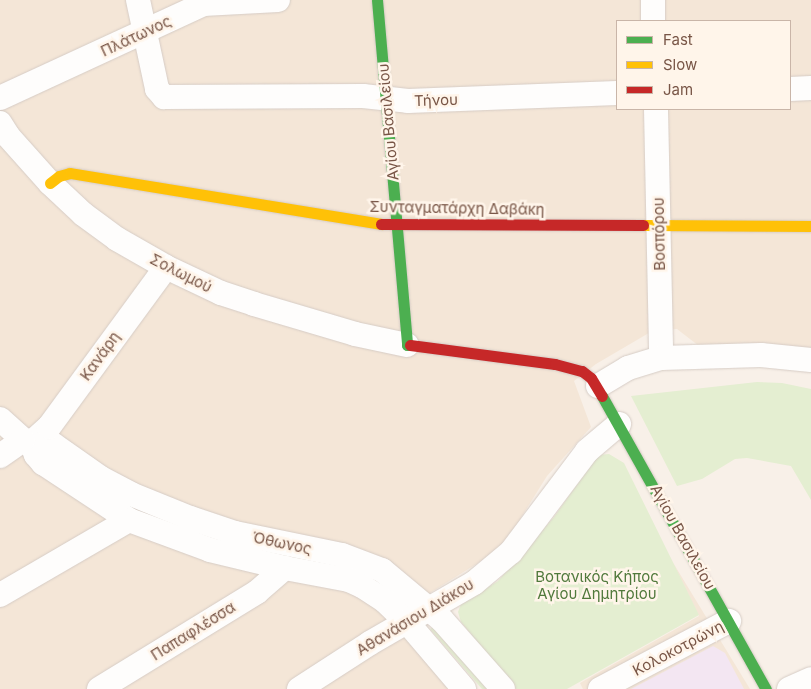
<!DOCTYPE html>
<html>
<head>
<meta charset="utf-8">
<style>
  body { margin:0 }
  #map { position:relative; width:811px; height:689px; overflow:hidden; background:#f8f0e8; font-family:Inter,sans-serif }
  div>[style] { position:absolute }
  .residential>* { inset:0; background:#f4e6d7 }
  .education>* { inset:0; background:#f3e6f2 }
  .green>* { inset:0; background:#e4eed1 }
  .roads { filter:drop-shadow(0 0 1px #d6ccc5) drop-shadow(0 0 1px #d6ccc5) }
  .street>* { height:24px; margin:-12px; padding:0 12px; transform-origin:12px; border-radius:12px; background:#fefdfc }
  .fast>* { height:11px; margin:-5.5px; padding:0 5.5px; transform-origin:5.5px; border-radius:5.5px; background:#4caf50 }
  .slow>* { height:11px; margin:-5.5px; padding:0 5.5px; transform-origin:5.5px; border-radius:5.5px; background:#ffc107 }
  .jam>* { height:11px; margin:-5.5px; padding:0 5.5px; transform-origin:5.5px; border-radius:5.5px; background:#c62828 }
  span { translate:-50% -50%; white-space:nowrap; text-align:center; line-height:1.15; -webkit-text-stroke:5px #fff5ea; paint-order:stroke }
  .street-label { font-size:15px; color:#785546 }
  .park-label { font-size:15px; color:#50793b }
  .legend { position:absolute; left:616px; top:20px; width:175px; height:90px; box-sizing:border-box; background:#fff5ea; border:1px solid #c9b5a8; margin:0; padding:6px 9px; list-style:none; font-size:15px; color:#785546 }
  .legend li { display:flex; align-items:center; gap:10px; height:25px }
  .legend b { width:25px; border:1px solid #c9b5a8 }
</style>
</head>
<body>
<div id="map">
  <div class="residential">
    <div style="clip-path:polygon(evenodd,0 0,811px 0,811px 349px,754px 343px,699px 346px,677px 329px,654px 330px,596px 364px,574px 381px,591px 427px,547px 476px,502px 548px,393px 616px,454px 689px,0 689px,0 0,617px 21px,790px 21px,790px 109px,617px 109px,617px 21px)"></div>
    <div style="clip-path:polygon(672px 561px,750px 689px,583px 689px,580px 683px,699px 616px)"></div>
  </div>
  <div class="education">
    <div style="clip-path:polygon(713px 646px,725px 653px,744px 689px,631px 689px)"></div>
  </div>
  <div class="green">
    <div style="clip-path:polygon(757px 382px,782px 383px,811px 389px,811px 500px,791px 466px,747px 458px,735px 459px,702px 479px,677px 486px,631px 396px)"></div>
    <div style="clip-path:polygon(609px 454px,624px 463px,699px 615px,567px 689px,516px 689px,461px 622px,458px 612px,461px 604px,498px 581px,554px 517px,598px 455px)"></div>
    <div style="clip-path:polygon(434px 627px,488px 689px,482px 689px,430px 629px)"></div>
  </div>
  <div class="roads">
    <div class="street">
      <div style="left:138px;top:0;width:91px;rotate:77.9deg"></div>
      <div style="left:157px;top:89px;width:11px;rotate:49deg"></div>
      <div style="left:164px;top:97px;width:199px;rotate:-0.3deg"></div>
      <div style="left:363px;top:96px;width:45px;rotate:6.3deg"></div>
      <div style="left:408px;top:101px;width:209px;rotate:-2.2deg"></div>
      <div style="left:653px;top:0;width:21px;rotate:90deg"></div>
      <div style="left:790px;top:89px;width:21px;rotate:-3deg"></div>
      <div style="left:0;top:98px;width:224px;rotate:-24.8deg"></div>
      <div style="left:203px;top:4px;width:75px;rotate:-3.1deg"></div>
      <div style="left:656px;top:109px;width:249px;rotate:88.8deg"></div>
      <div style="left:0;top:123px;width:15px;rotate:58deg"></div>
      <div style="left:8px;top:136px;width:63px;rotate:48.2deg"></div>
      <div style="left:50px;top:183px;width:45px;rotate:43.2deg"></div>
      <div style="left:83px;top:214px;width:42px;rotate:36.3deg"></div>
      <div style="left:117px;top:239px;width:56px;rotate:29.7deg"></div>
      <div style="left:166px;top:267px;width:61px;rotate:25.3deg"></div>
      <div style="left:221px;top:293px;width:35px;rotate:18deg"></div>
      <div style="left:254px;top:304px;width:105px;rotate:16.5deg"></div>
      <div style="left:355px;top:334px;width:53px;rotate:11.9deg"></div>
      <div style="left:598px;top:386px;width:35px;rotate:-31deg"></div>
      <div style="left:628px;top:368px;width:34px;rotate:-17deg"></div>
      <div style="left:661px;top:358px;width:100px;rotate:-1.7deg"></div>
      <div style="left:761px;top:355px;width:50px;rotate:5.7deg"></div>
      <div style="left:0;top:419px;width:31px;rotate:42deg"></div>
      <div style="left:23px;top:440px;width:31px;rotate:9deg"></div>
      <div style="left:54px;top:445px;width:57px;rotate:35.1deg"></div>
      <div style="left:101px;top:478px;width:34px;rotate:28deg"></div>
      <div style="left:131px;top:494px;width:64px;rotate:22.1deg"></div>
      <div style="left:190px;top:518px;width:47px;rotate:18.4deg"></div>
      <div style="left:235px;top:533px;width:109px;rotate:11.6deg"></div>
      <div style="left:342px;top:555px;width:43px;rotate:20.6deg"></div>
      <div style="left:382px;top:570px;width:78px;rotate:39.8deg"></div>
      <div style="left:442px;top:620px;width:92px;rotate:48.5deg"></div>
      <div style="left:31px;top:443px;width:13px;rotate:67deg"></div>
      <div style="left:36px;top:455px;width:11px;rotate:49deg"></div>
      <div style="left:43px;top:463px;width:103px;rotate:33.5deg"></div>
      <div style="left:129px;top:520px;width:86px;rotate:20.3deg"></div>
      <div style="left:210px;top:550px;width:77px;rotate:13.5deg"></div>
      <div style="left:285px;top:568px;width:65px;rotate:10.6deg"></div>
      <div style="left:349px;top:580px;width:14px;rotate:25deg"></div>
      <div style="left:362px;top:586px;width:27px;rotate:33deg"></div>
      <div style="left:385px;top:601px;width:30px;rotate:44deg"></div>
      <div style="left:407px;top:622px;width:88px;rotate:49.6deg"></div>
      <div style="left:31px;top:443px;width:24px;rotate:-42deg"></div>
      <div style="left:49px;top:427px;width:198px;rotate:-53.8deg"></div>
      <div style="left:0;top:456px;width:28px;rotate:-35deg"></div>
      <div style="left:0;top:595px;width:149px;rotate:-30.2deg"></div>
      <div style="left:99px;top:689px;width:185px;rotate:-31.5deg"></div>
      <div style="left:257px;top:592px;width:37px;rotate:-41deg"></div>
      <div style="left:299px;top:689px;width:85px;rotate:-32.9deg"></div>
      <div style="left:370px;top:643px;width:120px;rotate:-30deg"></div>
      <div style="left:474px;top:583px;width:48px;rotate:-40deg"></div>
      <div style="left:511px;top:552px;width:126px;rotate:-53deg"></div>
      <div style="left:587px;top:451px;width:42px;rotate:-40.2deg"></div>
      <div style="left:600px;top:689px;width:146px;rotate:-27.8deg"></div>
      <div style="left:789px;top:689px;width:24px;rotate:-24deg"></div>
    </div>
    <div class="fast">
      <div style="left:377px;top:0;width:346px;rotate:85deg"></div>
      <div style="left:407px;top:345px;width:3px"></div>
      <div style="left:602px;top:396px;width:336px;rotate:60.8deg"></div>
    </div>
    <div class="slow">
      <div style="left:50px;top:183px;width:11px;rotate:-38deg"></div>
      <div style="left:59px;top:176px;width:11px;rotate:-15deg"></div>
      <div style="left:70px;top:173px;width:315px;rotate:9.3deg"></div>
      <div style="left:643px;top:225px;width:168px;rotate:0.3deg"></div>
    </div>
    <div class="jam">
      <div style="left:381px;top:224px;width:262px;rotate:0.2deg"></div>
      <div style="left:410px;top:345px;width:146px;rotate:7.5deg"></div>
      <div style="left:555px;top:364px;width:28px;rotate:15deg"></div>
      <div style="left:582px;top:371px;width:11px;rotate:38deg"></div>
      <div style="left:591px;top:378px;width:21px;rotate:59deg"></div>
    </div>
  </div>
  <div class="street-label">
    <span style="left:136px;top:36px;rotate:-25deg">Πλάτωνος</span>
    <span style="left:436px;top:100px;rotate:-2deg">Τήνου</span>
    <span style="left:388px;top:122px;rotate:-95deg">Αγίου Βασιλείου</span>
    <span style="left:457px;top:208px;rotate:1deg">Συνταγματάρχη Δαβάκη</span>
    <span style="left:659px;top:234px;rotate:-91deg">Βοσπόρου</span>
    <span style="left:181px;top:273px;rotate:27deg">Σολωμού</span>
    <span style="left:100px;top:356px;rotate:-54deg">Κανάρη</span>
    <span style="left:683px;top:537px;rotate:61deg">Αγίου Βασιλείου</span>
    <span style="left:282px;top:543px;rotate:12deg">Όθωνος</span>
    <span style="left:415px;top:617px;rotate:-31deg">Αθανάσιου Διάκου</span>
    <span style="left:193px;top:631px;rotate:-32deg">Παπαφλέσσα</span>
    <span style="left:678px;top:648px;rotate:-28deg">Κολοκοτρώνη</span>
  </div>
  <div class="park-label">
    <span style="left:597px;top:585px">Βοτανικός Κήπος<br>Αγίου Δημητρίου</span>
  </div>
  <ul class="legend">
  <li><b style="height:6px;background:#4caf50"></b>Fast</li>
  <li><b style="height:6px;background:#ffc107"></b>Slow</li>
  <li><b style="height:6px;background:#c62828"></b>Jam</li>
  </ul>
</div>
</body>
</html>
